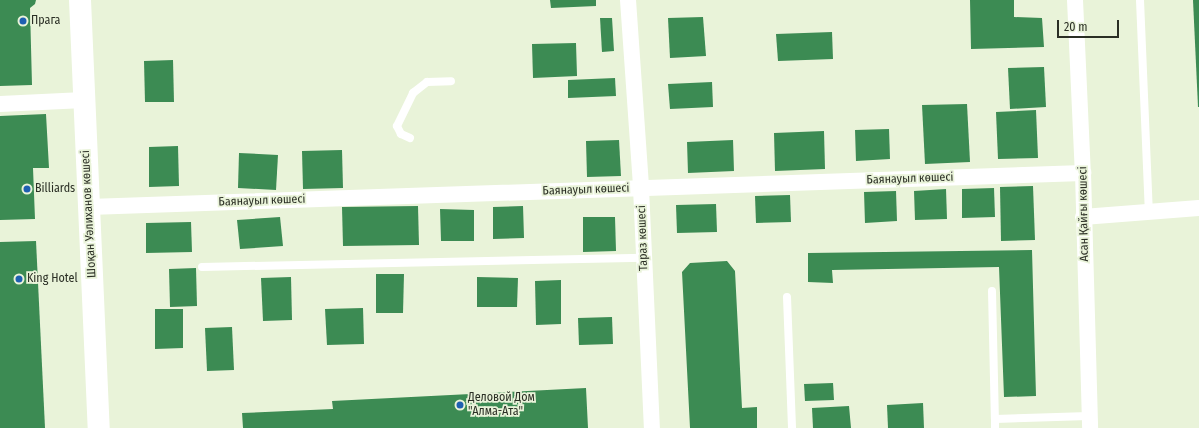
<!DOCTYPE html>
<html>
<head>
<meta charset="utf-8">
<style>
  body { margin:0 }
  #map { position:relative; width:1199px; height:428px; overflow:hidden; background:#e9f3d9; font-family:"Fira Sans Condensed",sans-serif }
  div>[style] { position:absolute }
  .building>* { inset:0; background:#3c8b53 }
  .lane>* { height:8px; margin:-4px; padding:0 4px; transform-origin:4px; border-radius:4px; background:#fff }
  .street>* { height:16px; margin:-8px; padding:0 8px; transform-origin:8px; border-radius:8px; background:#fff }
  .secondary>* { height:22px; margin:-11px; padding:0 11px; transform-origin:11px; border-radius:11px; background:#fff }
  .dots>* { width:11px; height:11px; translate:-50% -50%; box-sizing:border-box; border:2px solid #e9f3d9; border-radius:50% }
  span { translate:-50% -50%; white-space:nowrap; text-align:center; line-height:1.15; -webkit-text-stroke:3.5px #e9f3d9; paint-order:stroke }
  .poi-label { font-size:12px; color:#2b2f25 }
  .left { translate:0 -50%; text-align:left }
  .street-label { font-size:12px; color:#2b2f25 }
  .scale { position:absolute; left:1057px; top:20px; width:62px; height:18px; box-sizing:border-box; border:2px solid #2b2f25; border-top:0; padding-left:5px; font-size:12px; line-height:14px; white-space:nowrap; color:#2b2f25; -webkit-text-stroke:3px #e9f3d9; paint-order:stroke }
</style>
</head>
<body>
<div id="map">
  <div class="building">
    <div style="clip-path:polygon(0 0,36px 0,35px 4px,30px 8px,32px 85px,0 86px)"></div>
    <div style="clip-path:polygon(550px 0,596px 0,596px 6px,551px 8px)"></div>
    <div style="clip-path:polygon(970px 0,1014px 0,1014px 17px,1042px 18px,1044px 47px,971px 49px)"></div>
    <div style="clip-path:polygon(1193px 0,1199px 0,1199px 107px,1198px 107px)"></div>
    <div style="clip-path:polygon(703px 17px,706px 56px,670px 58px,668px 18px)"></div>
    <div style="clip-path:polygon(600px 18px,612px 18px,614px 51px,602px 52px)"></div>
    <div style="clip-path:polygon(832px 32px,833px 59px,778px 61px,776px 34px)"></div>
    <div style="clip-path:polygon(576px 43px,577px 76px,533px 78px,532px 44px)"></div>
    <div style="clip-path:polygon(173px 60px,174px 102px,145px 102px,144px 61px)"></div>
    <div style="clip-path:polygon(1044px 67px,1046px 107px,1010px 109px,1008px 68px)"></div>
    <div style="clip-path:polygon(615px 78px,616px 96px,568px 98px,568px 80px)"></div>
    <div style="clip-path:polygon(712px 82px,713px 107px,670px 109px,668px 84px)"></div>
    <div style="clip-path:polygon(967px 104px,970px 162px,925px 164px,922px 105px)"></div>
    <div style="clip-path:polygon(1036px 110px,1038px 158px,998px 159px,996px 112px)"></div>
    <div style="clip-path:polygon(46px 114px,49px 168px,33px 168px,35px 219px,0 220px,0 116px)"></div>
    <div style="clip-path:polygon(889px 129px,890px 159px,856px 161px,855px 130px)"></div>
    <div style="clip-path:polygon(824px 131px,825px 169px,775px 171px,774px 133px)"></div>
    <div style="clip-path:polygon(619px 140px,621px 176px,587px 177px,586px 141px)"></div>
    <div style="clip-path:polygon(733px 140px,734px 171px,688px 173px,687px 142px)"></div>
    <div style="clip-path:polygon(178px 146px,179px 186px,149px 187px,149px 147px)"></div>
    <div style="clip-path:polygon(342px 150px,343px 188px,303px 189px,302px 151px)"></div>
    <div style="clip-path:polygon(239px 153px,278px 155px,276px 190px,238px 188px)"></div>
    <div style="clip-path:polygon(1033px 186px,1035px 240px,1001px 241px,1000px 187px)"></div>
    <div style="clip-path:polygon(994px 188px,995px 217px,962px 218px,962px 189px)"></div>
    <div style="clip-path:polygon(946px 189px,947px 219px,915px 220px,914px 191px)"></div>
    <div style="clip-path:polygon(896px 191px,897px 221px,865px 223px,864px 192px)"></div>
    <div style="clip-path:polygon(790px 195px,791px 222px,756px 223px,755px 196px)"></div>
    <div style="clip-path:polygon(716px 204px,717px 232px,677px 233px,676px 205px)"></div>
    <div style="clip-path:polygon(418px 206px,419px 245px,343px 246px,342px 207px)"></div>
    <div style="clip-path:polygon(523px 206px,524px 238px,493px 239px,493px 207px)"></div>
    <div style="clip-path:polygon(440px 209px,474px 210px,474px 241px,441px 241px)"></div>
    <div style="clip-path:polygon(280px 217px,283px 246px,240px 249px,237px 220px)"></div>
    <div style="clip-path:polygon(583px 217px,615px 217px,616px 251px,583px 252px)"></div>
    <div style="clip-path:polygon(191px 222px,192px 252px,146px 253px,146px 223px)"></div>
    <div style="clip-path:polygon(36px 241px,45px 428px,0 428px,0 242px)"></div>
    <div style="clip-path:polygon(1032px 250px,1036px 396px,1004px 397px,999px 267px,832px 270px,833px 283px,808px 282px,808px 253px)"></div>
    <div style="clip-path:polygon(727px 261px,735px 271px,742px 408px,757px 407px,757px 428px,690px 428px,682px 272px,690px 263px)"></div>
    <div style="clip-path:polygon(196px 268px,197px 306px,170px 307px,169px 269px)"></div>
    <div style="clip-path:polygon(376px 274px,404px 274px,403px 313px,376px 313px)"></div>
    <div style="clip-path:polygon(291px 277px,292px 320px,263px 321px,261px 278px)"></div>
    <div style="clip-path:polygon(477px 277px,518px 278px,517px 307px,477px 307px)"></div>
    <div style="clip-path:polygon(561px 280px,561px 324px,536px 325px,535px 281px)"></div>
    <div style="clip-path:polygon(363px 308px,364px 344px,327px 345px,325px 309px)"></div>
    <div style="clip-path:polygon(155px 309px,183px 309px,183px 348px,155px 349px)"></div>
    <div style="clip-path:polygon(612px 317px,613px 344px,579px 345px,578px 318px)"></div>
    <div style="clip-path:polygon(232px 327px,234px 370px,207px 371px,205px 328px)"></div>
    <div style="clip-path:polygon(833px 383px,834px 400px,805px 401px,804px 384px)"></div>
    <div style="clip-path:polygon(586px 388px,588px 428px,243px 428px,242px 413px,333px 409px,332px 401px)"></div>
    <div style="clip-path:polygon(923px 403px,924px 428px,888px 428px,887px 405px)"></div>
    <div style="clip-path:polygon(849px 406px,851px 428px,813px 428px,812px 408px)"></div>
  </div>
  <div class="lane">
    <div style="left:1140px;top:0;width:212px;rotate:87.6deg"></div>
    <div style="left:410px;top:138px;width:10px;rotate:-156deg"></div>
    <div style="left:401px;top:134px;width:9px;rotate:-117deg"></div>
    <div style="left:397px;top:126px;width:37px;rotate:-64deg"></div>
    <div style="left:413px;top:93px;width:18px;rotate:-38deg"></div>
    <div style="left:427px;top:82px;width:24px;rotate:-2deg"></div>
    <div style="left:202px;top:267px;width:442px;rotate:-1.2deg"></div>
    <div style="left:992px;top:291px;width:128px;rotate:88.7deg"></div>
    <div style="left:787px;top:297px;width:131px;rotate:87.8deg"></div>
    <div style="left:995px;top:428px;width:9px;rotate:-90deg"></div>
    <div style="left:995px;top:419px;width:94px;rotate:-1.8deg"></div>
  </div>
  <div class="street">
    <div style="left:628px;top:0;width:188px;rotate:86deg"></div>
    <div style="left:641px;top:188px;width:240px;rotate:87.4deg"></div>
    <div style="left:1075px;top:0;width:173px;rotate:87.4deg"></div>
    <div style="left:1083px;top:173px;width:255px;rotate:88.4deg"></div>
    <div style="left:0;top:104px;width:84px;rotate:-2.7deg"></div>
    <div style="left:89px;top:207px;width:995px;rotate:-1.96deg"></div>
    <div style="left:1083px;top:217px;width:116px;rotate:-4.4deg"></div>
  </div>
  <div class="secondary">
    <div style="left:80px;top:0;width:428px;rotate:87.5deg"></div>
  </div>
  <div class="dots">
    <div style="left:23px;top:21px;background:#1f60b1"></div>
    <div style="left:27px;top:189px;background:#1f60b1"></div>
    <div style="left:19px;top:279px;background:#1f60b1"></div>
    <div style="left:460px;top:405px;background:#1f60b1"></div>
  </div>
  <div class="poi-label">
    <span class="left" style="left:31px;top:21px">Прага</span>
    <span class="left" style="left:35px;top:189px">Billiards</span>
    <span class="left" style="left:27px;top:279px">King Hotel</span>
    <span class="left" style="left:468px;top:405px">Деловой Дом<br>"Алма-Ата"</span>
  </div>
  <div class="street-label">
    <span style="left:910px;top:179px;rotate:-2deg">Баянауыл көшесі</span>
    <span style="left:586px;top:190px;rotate:-2deg">Баянауыл көшесі</span>
    <span style="left:262px;top:201px;rotate:-2deg">Баянауыл көшесі</span>
    <span style="left:89px;top:214px;rotate:-93deg">Шоқан Уәлиханов көшесі</span>
    <span style="left:1084px;top:214px;rotate:-91deg">Асан Қайғы көшесі</span>
    <span style="left:643px;top:238px;rotate:-92deg">Тараз көшесі</span>
  </div>
  <div class="scale">20 m</div>
</div>
</body>
</html>
